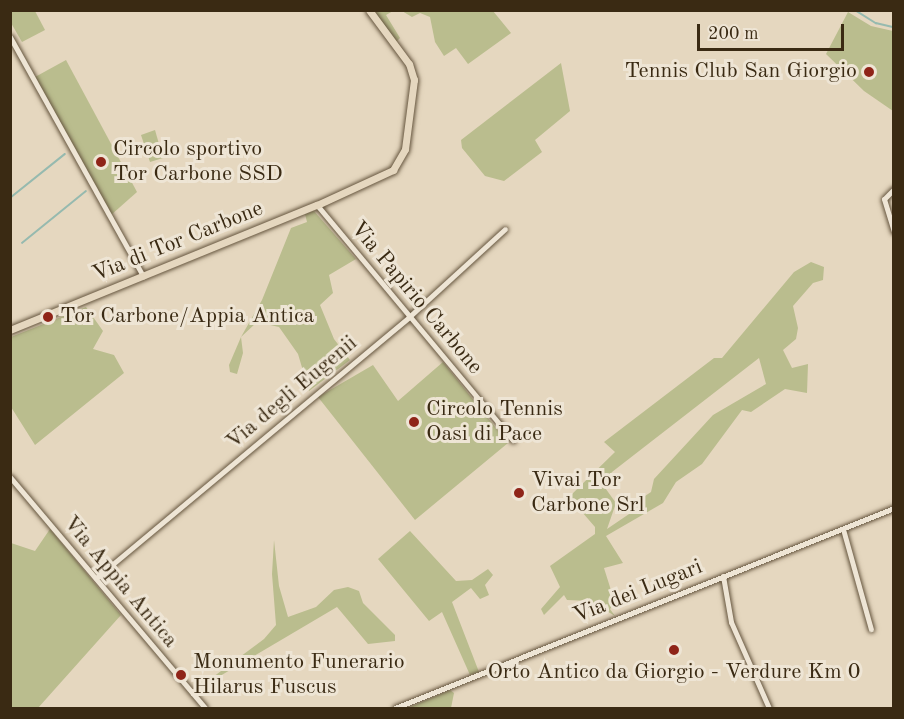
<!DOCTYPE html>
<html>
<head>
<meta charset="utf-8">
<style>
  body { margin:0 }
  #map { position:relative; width:904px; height:719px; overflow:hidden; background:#e5d7bf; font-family:"Old Standard TT",serif }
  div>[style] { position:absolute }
  .green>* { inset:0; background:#babd8e }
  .stream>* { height:1.5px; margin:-0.75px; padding:0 0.75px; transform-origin:0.75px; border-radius:0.75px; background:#96baaf }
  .roads { filter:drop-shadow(0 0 2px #65553e) drop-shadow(0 0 2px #65553e) }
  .minor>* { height:5px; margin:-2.5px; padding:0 2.5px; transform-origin:2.5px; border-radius:2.5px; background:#eee5d5 }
  .major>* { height:7px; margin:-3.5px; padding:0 3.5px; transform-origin:3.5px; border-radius:3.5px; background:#e5d7bf }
  .dots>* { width:16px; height:16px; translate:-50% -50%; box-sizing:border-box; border:3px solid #eee5d5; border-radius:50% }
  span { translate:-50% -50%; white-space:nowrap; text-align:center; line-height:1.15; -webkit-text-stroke:6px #eee5d5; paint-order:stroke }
  .poi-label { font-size:22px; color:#3a2a13 }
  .right { translate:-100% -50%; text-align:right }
  .left { translate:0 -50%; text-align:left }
  .street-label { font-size:22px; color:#3a2a13 }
  .frame { position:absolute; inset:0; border:12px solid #3a2a13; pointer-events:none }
  .scale { position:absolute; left:697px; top:24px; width:147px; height:27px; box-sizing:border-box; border:3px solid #3a2a13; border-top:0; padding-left:8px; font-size:18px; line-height:21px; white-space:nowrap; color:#3a2a13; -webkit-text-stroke:4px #eee5d5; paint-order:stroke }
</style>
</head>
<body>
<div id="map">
  <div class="green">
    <div style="clip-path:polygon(10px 11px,35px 11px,45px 30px,22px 42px,11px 23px)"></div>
    <div style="clip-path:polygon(374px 11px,393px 11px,386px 15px,400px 38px,396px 42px)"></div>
    <div style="clip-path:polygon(402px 11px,493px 11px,511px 33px,468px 64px,456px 48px,444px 56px,435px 42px,430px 17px,420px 13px,412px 17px)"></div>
    <div style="clip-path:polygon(848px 12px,871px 26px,893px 31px,893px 111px,864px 91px,826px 54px)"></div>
    <div style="clip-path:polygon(66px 60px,137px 192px,111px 215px,35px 77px)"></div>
    <div style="clip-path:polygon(561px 63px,570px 111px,535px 140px,542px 152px,504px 181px,485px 176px,462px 148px,461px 140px)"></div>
    <div style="clip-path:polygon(155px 130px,163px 158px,150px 162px,141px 135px)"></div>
    <div style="clip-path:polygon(314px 211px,356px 259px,329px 275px,333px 293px,320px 305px,334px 339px,350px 360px,309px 391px,298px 354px,279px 327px,257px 322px,241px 337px,243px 353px,237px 374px,230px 372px,229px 365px,241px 337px,262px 300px,291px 228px,307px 222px,305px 214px)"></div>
    <div style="clip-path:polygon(evenodd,811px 262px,824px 267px,823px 280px,813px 283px,793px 306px,798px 328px,796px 339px,783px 350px,792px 368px,808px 364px,807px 393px,785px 389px,751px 412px,742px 410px,702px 464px,676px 482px,663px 503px,606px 536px,623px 563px,604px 568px,615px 603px,610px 609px,615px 616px,590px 601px,567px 600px,564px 595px,544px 615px,541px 609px,560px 587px,550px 566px,595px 534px,595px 527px,569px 497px,615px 452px,604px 442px,714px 358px,722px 358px,794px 272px,811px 262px,759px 358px,766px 384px,713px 415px,654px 479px,651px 492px,639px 500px,632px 512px,607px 529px,616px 503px,603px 485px,612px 472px,759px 358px)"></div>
    <div style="clip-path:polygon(86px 307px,103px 331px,93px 349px,114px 355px,124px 373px,35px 445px,11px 407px,11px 337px)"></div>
    <div style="clip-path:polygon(443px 362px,508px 443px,415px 520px,318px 397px,373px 365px,398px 401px)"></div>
    <div style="clip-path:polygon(50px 529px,121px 615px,38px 708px,11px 708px,11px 543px,35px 551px)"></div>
    <div style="clip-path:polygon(410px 531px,456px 581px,472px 580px,488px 569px,493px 575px,485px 585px,489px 595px,480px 599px,471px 588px,452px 602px,479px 672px,470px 675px,442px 612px,429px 621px,378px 559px)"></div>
    <div style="clip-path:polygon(274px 540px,279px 586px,288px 617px,316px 607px,334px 590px,348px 587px,359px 591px,363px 603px,395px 635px,395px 641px,368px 644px,337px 607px,198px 689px,202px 680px,213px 677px,264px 639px,276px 625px,272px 574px)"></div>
    <div style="clip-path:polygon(450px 690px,454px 693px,451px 708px,408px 708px)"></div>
  </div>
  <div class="stream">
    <div style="left:855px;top:10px;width:25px;rotate:32deg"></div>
    <div style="left:876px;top:23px;width:18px;rotate:13deg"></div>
    <div style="left:10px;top:198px;width:70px;rotate:-38.7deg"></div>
    <div style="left:22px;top:243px;width:82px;rotate:-39.1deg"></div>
  </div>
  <div class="roads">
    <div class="minor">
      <div style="left:10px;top:37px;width:274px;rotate:60.9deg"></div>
      <div style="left:894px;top:189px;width:14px;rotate:135deg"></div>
      <div style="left:884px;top:199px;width:34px;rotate:73deg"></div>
      <div style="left:317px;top:205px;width:306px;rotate:50.2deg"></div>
      <div style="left:10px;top:477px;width:302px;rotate:49.8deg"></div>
      <div style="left:843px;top:529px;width:104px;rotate:74.4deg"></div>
      <div style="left:723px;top:576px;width:47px;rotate:80.1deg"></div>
      <div style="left:731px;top:622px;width:94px;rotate:66.2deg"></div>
      <div style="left:96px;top:578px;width:408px;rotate:-39.8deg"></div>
      <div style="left:409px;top:317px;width:130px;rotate:-42.5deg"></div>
      <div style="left:395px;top:708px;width:538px;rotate:-21.84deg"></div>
    </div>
    <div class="major">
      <div style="left:10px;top:330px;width:331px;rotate:-22.2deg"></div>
      <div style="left:317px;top:205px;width:84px;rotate:-24.7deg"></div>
      <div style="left:393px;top:170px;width:24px;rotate:-60deg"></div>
      <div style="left:405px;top:149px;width:70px;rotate:-82.6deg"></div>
      <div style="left:414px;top:80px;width:17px;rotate:-107deg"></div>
      <div style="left:409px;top:64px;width:67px;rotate:-126.5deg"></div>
    </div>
  </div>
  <div class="dots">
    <div style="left:869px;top:72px;background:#8f2418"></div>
    <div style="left:101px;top:162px;background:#8f2418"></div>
    <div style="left:48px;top:317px;background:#8f2418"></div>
    <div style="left:414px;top:422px;background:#8f2418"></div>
    <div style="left:519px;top:493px;background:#8f2418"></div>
    <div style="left:674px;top:650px;background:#8f2418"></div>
    <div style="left:181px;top:675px;background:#8f2418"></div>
  </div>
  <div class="poi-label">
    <span class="right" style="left:857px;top:72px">Tennis Club San Giorgio</span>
    <span class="left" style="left:113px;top:162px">Circolo sportivo<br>Tor Carbone SSD</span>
    <span class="left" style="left:60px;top:317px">Tor Carbone/Appia Antica</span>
    <span class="left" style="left:426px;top:422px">Circolo Tennis<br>Oasi di Pace</span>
    <span class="left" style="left:531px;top:493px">Vivai Tor<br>Carbone Srl</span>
    <span class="left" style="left:193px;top:675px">Monumento Funerario<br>Hilarus Fuscus</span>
    <span style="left:674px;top:673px">Orto Antico da Giorgio - Verdure Km 0</span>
  </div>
  <div class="street-label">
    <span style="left:178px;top:242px;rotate:-22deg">Via di Tor Carbone</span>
    <span style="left:416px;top:298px;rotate:50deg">Via Papirio Carbone</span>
    <span style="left:292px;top:393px;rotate:-40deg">Via degli Eugenii</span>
    <span style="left:120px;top:582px;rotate:50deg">Via Appia Antica</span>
    <span style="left:638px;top:592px;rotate:-22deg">Via dei Lugari</span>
  </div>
  <div class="frame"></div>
  <div class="scale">200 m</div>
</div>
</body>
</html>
